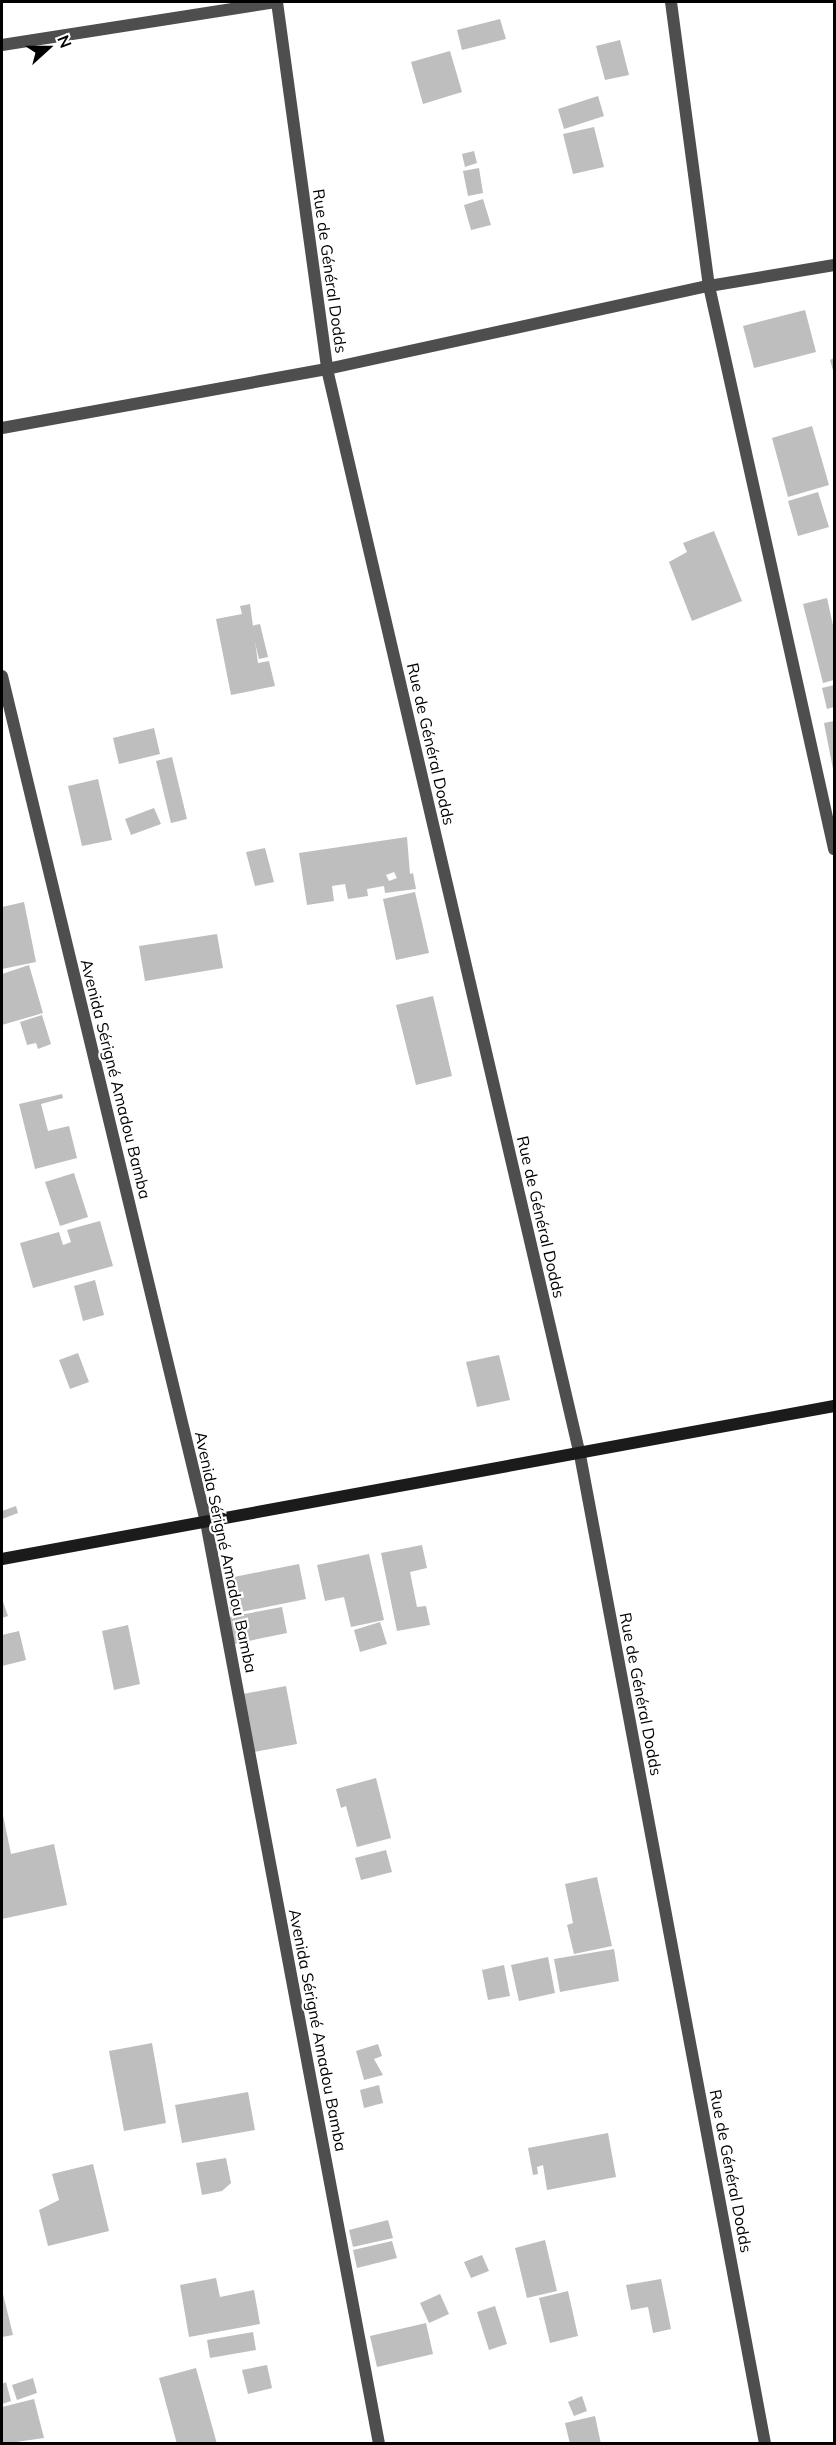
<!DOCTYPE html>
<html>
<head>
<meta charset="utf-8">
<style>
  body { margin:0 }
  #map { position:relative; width:836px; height:2445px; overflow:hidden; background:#fff; font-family:Mulish,sans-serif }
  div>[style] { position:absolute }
  .building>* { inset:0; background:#bebebe }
  .street>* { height:12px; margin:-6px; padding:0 6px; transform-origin:6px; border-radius:6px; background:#4e4e4e }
  .secondary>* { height:12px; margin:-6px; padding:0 6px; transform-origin:6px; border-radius:6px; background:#1b1b1b }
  span { translate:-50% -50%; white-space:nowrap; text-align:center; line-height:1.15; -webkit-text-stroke:4.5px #fff; paint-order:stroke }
  .street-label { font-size:16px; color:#000 }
  .frame { position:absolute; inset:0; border:3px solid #000; pointer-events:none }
  .north { position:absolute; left:18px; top:18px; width:60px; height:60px; -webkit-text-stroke:4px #fff; paint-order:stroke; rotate:69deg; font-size:16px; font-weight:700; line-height:24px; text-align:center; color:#000 }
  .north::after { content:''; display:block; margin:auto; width:21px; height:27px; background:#000; clip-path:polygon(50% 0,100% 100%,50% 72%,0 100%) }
</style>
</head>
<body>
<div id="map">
  <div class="building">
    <div style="clip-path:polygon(500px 19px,506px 39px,462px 50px,457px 30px)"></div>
    <div style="clip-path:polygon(620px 40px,629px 75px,605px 80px,596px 46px)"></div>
    <div style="clip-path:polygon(450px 51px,462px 92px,423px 104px,411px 62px)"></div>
    <div style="clip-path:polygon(598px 96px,604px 116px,564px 129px,558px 109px)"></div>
    <div style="clip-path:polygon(594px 127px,604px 167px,573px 174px,563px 134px)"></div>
    <div style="clip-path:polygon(474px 151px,477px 163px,465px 167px,462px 154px)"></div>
    <div style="clip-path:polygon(479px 168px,483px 193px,468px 196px,463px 171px)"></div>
    <div style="clip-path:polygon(483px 199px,491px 225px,471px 230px,464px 205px)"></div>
    <div style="clip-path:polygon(805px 310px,816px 352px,754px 368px,743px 326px)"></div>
    <div style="clip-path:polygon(834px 358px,834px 374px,830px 360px)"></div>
    <div style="clip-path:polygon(812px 426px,829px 485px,788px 497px,772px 438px)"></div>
    <div style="clip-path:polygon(818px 492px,829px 527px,798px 536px,788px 501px)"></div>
    <div style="clip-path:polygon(714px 531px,742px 601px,692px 621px,669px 562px,687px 552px,683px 543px)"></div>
    <div style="clip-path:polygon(827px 598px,834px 630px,834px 680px,823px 683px,803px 604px)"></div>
    <div style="clip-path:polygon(250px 604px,258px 663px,269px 661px,275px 686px,231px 695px,216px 619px,242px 614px,240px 606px)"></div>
    <div style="clip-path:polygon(260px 624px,268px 657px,259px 659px,251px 626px)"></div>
    <div style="clip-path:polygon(834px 685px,834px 707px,827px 709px,822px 688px)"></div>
    <div style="clip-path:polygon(834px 721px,834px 769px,833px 769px,824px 723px)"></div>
    <div style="clip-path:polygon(154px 728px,160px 754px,119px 764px,113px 738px)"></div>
    <div style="clip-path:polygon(172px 757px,187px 819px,171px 823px,156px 761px)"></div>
    <div style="clip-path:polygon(98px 779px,112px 840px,82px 846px,68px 786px)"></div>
    <div style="clip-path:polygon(154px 808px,161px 824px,131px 835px,125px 819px)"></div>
    <div style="clip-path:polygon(evenodd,407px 837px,410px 874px,413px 873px,416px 889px,385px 893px,384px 886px,367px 889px,368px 896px,348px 899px,345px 884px,332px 886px,334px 901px,307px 905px,299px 853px,407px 837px,394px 872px,397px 878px,389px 881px,386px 875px,394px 872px)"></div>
    <div style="clip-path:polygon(265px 848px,274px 882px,255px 886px,246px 852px)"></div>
    <div style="clip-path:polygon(415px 892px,429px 953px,396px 960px,383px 899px)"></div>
    <div style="clip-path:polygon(24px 902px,36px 962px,2px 969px,2px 907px)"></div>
    <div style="clip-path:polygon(217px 934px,223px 968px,145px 981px,139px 946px)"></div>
    <div style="clip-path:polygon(29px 965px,43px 1013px,2px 1025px,2px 974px)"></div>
    <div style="clip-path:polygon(433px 996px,452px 1076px,416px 1085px,396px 1005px)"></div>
    <div style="clip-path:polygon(42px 1015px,51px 1044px,38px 1049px,36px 1043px,27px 1045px,20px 1022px)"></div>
    <div style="clip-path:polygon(62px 1094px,63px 1098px,41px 1104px,48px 1131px,69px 1126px,77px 1158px,35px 1169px,19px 1104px)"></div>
    <div style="clip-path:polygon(74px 1173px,88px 1217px,60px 1226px,45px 1182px)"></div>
    <div style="clip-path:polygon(100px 1221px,113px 1266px,33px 1288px,20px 1243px,59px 1232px,63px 1245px,71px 1242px,67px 1230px)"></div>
    <div style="clip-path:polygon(95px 1280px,104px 1315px,83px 1321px,74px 1286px)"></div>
    <div style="clip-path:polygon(78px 1353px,89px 1382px,70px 1389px,59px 1360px)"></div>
    <div style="clip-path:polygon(499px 1355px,510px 1400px,477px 1407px,466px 1362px)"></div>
    <div style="clip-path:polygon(16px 1506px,18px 1513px,2px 1519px,2px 1511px)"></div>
    <div style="clip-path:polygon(422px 1545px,427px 1568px,410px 1572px,417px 1607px,426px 1606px,430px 1625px,397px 1631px,381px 1553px)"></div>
    <div style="clip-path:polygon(369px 1554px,384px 1620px,351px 1627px,344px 1597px,325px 1601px,317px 1565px)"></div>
    <div style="clip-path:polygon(299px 1564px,306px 1599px,231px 1614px,224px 1579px)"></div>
    <div style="clip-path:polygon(2px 1599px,8px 1616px,2px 1618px)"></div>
    <div style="clip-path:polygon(282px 1607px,287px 1633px,234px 1644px,229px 1617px)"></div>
    <div style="clip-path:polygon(380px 1622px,387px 1644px,360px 1652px,354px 1630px)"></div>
    <div style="clip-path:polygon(128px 1625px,140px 1684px,114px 1690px,102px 1631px)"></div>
    <div style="clip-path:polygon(19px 1631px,26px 1660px,2px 1666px,2px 1635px)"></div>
    <div style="clip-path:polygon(286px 1686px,297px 1744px,254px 1752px,243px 1694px)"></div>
    <div style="clip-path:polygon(376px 1778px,391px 1838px,357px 1847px,346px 1806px,341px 1808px,336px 1789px)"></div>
    <div style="clip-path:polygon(3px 1815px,11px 1854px,54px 1844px,67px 1905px,2px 1919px)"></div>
    <div style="clip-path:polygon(386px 1850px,392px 1872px,361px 1880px,355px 1858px)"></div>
    <div style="clip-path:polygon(597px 1877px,612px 1946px,574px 1954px,567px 1925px,573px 1923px,565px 1884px)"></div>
    <div style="clip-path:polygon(614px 1949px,619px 1981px,560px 1992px,554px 1959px)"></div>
    <div style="clip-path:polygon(548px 1957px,555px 1993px,519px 2001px,511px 1965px)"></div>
    <div style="clip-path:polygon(504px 1965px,510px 1996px,488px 2000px,482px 1970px)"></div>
    <div style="clip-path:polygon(152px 2043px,166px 2123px,124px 2131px,109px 2051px)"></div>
    <div style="clip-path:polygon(378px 2044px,382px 2056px,374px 2059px,383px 2075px,364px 2080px,356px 2051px)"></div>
    <div style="clip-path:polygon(379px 2085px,383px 2103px,364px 2108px,360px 2090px)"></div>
    <div style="clip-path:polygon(248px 2092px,255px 2130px,182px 2143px,175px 2105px)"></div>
    <div style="clip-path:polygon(608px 2133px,616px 2177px,547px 2190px,543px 2165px,537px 2167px,538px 2174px,533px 2175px,528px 2148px)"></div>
    <div style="clip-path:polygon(226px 2158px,231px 2183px,222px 2191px,202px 2195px,196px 2163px)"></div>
    <div style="clip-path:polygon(93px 2164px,109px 2231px,48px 2246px,39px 2210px,59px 2200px,52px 2174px)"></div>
    <div style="clip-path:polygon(388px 2220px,393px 2238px,353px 2247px,349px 2230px)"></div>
    <div style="clip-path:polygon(545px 2240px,557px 2291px,527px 2298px,515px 2248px)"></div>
    <div style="clip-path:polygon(392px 2241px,397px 2258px,357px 2268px,353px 2250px)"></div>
    <div style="clip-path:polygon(482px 2255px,489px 2271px,471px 2278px,464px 2262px)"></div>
    <div style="clip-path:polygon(216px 2278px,220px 2297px,254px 2290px,260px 2324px,189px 2337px,180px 2285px)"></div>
    <div style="clip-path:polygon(661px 2279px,671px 2329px,653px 2333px,648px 2307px,631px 2310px,626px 2285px)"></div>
    <div style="clip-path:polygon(2px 2290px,13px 2335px,2px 2337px)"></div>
    <div style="clip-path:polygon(568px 2291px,578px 2336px,550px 2343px,539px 2298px)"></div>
    <div style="clip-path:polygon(440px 2294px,449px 2314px,429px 2323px,420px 2303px)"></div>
    <div style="clip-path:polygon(495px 2306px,507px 2344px,489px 2350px,477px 2312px)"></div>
    <div style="clip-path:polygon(426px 2323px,433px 2354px,377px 2367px,370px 2336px)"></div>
    <div style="clip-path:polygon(253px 2332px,256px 2350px,210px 2358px,207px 2340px)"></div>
    <div style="clip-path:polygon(267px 2365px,272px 2388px,248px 2394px,242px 2370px)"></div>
    <div style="clip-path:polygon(196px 2368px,217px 2444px,177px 2444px,159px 2378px)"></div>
    <div style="clip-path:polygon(33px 2378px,37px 2393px,17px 2400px,12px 2385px)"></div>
    <div style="clip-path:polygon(6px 2382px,11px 2401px,2px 2404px,2px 2384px)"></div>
    <div style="clip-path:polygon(582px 2396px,587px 2411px,574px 2416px,568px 2402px)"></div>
    <div style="clip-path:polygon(34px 2399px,44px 2438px,2px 2444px,2px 2407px)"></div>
    <div style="clip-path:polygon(595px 2416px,601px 2444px,570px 2444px,565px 2423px)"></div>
  </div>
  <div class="street">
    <div style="left:277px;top:2px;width:370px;rotate:82.2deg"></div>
    <div style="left:327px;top:369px;width:1115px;rotate:76.89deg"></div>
    <div style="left:580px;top:1455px;width:1006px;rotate:79.4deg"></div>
    <div style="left:671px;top:2px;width:287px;rotate:82.4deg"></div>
    <div style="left:709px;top:286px;width:577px;rotate:77.48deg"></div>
    <div style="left:2px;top:45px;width:277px;rotate:-8.9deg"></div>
    <div style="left:2px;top:428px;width:330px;rotate:-10.3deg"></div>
    <div style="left:327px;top:369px;width:391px;rotate:-12.3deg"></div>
    <div style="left:709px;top:286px;width:127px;rotate:-9.5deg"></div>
    <div style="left:2px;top:676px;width:870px;rotate:76.44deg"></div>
    <div style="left:206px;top:1522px;width:938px;rotate:79.37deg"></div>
  </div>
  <div class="secondary">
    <div style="left:2px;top:1559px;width:846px;rotate:-10.42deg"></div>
  </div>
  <div class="street-label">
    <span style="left:330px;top:271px;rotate:82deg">Rue de Général Dodds</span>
    <span style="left:431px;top:744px;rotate:77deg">Rue de Général Dodds</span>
    <span style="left:116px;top:1079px;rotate:76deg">Avenida Sérigné Amadou Bamba</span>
    <span style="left:541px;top:1217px;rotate:77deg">Rue de Général Dodds</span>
    <span style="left:226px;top:1552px;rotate:78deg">Avenida Sérigné Amadou Bamba</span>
    <span style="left:641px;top:1694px;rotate:79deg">Rue de Général Dodds</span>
    <span style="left:318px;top:2030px;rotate:79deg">Avenida Sérigné Amadou Bamba</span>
    <span style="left:731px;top:2171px;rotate:79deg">Rue de Général Dodds</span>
  </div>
  <div class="frame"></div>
  <div class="north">N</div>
</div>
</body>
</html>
